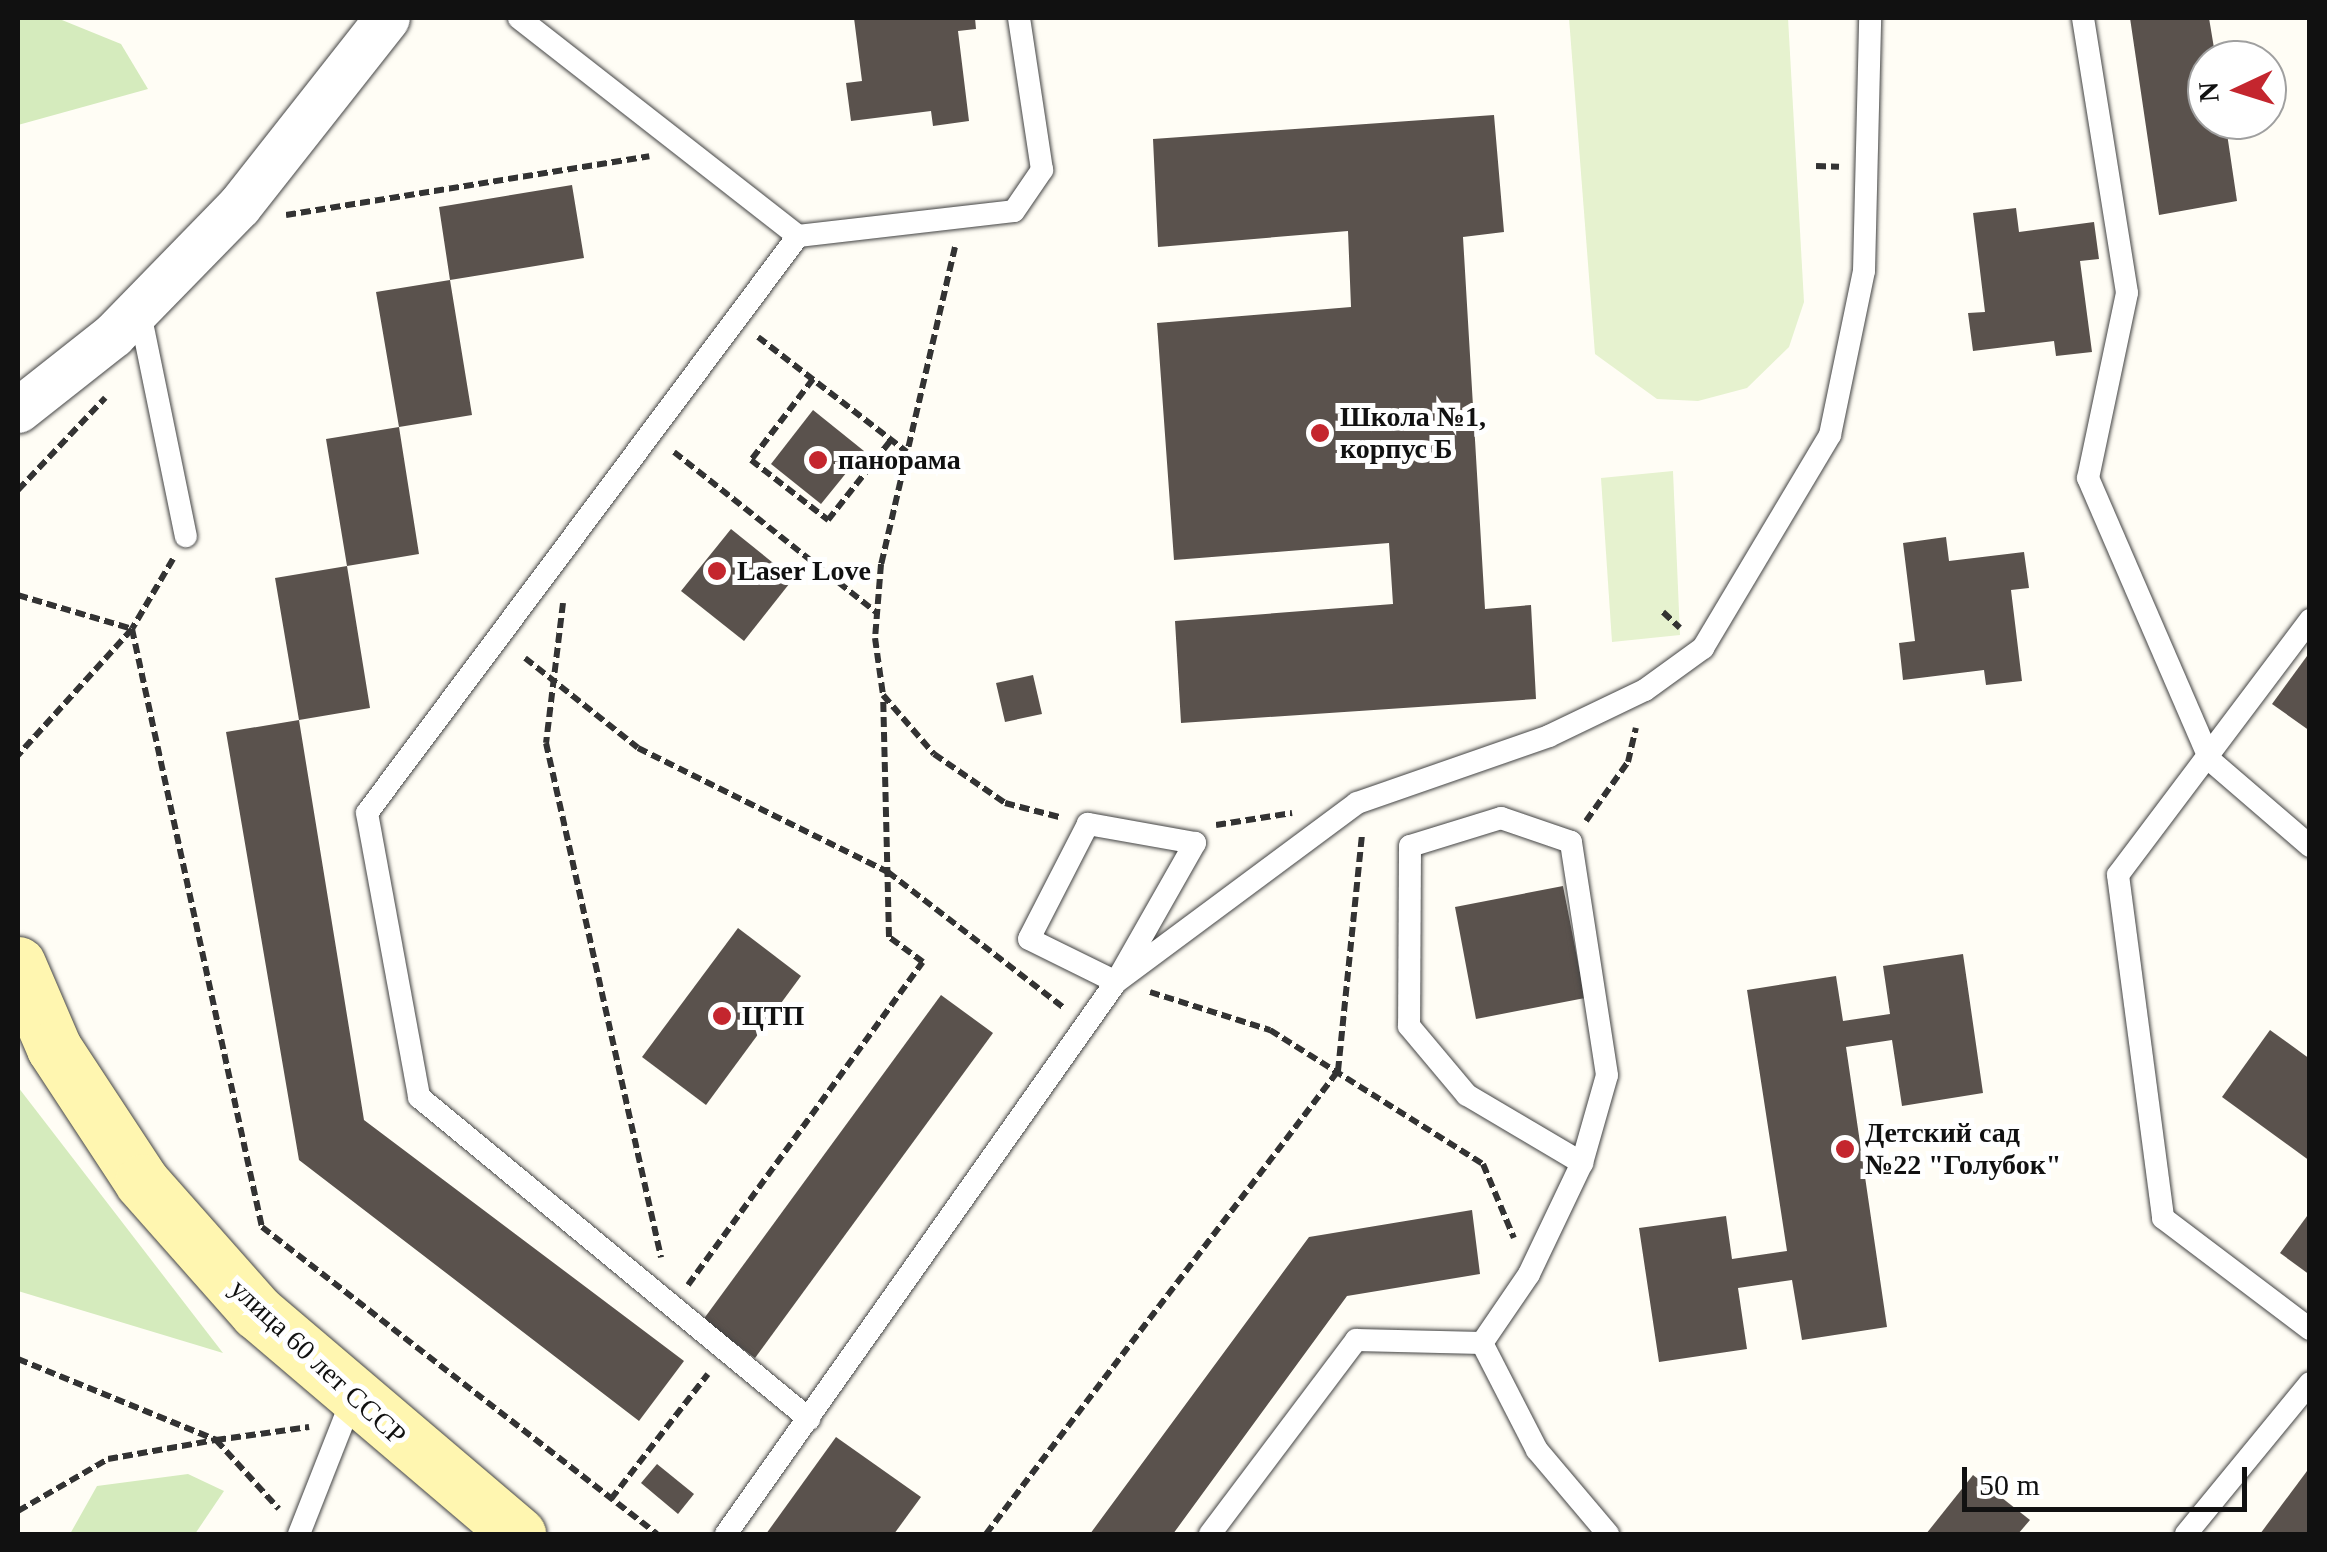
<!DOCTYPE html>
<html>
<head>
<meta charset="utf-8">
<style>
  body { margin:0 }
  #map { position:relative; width:2327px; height:1552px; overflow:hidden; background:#fffdf5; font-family:Georgia,serif }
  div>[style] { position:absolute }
  .green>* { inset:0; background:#d5ebbd }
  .pitch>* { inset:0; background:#e6f2cf }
  .building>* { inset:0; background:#5a524d }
  .path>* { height:6px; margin-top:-3px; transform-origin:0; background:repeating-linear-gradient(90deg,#333 0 10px,transparent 0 15px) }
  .roads { filter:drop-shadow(0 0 2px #444) drop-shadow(0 0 2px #444) }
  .lane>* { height:22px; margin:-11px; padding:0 11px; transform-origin:11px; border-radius:11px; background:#fff }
  .street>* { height:45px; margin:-22.5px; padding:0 22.5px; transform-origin:22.5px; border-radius:22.5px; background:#fff }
  .secondary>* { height:55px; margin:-27.5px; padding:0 27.5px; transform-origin:27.5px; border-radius:27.5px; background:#fff6b0 }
  .dots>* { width:28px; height:28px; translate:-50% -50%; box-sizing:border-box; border:5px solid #fff; border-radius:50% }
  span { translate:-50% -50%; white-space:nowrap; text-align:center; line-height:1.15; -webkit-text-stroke:10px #fff; paint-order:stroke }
  .poi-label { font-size:28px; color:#111; font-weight:700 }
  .left { translate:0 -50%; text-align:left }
  .street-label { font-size:28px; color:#111 }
  .frame { position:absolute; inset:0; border:20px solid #111; pointer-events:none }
  .north { position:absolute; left:2187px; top:40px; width:100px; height:100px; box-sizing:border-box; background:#fff; border:2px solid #a0a0a0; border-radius:50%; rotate:266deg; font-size:28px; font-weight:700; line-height:40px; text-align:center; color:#111 }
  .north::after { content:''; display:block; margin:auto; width:35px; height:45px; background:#c4262e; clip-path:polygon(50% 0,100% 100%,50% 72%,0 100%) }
  .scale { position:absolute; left:1962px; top:1467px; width:285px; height:45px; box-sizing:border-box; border:5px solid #111; border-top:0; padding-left:12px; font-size:30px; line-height:35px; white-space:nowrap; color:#111; -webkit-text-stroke:8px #fff; paint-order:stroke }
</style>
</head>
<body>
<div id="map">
  <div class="green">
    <div style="clip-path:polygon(18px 18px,57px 18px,121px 44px,148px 89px,18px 125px)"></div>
    <div style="clip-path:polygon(18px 1087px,223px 1353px,18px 1291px)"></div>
    <div style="clip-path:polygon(188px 1474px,224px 1491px,195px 1534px,70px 1534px,97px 1486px)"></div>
  </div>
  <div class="pitch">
    <div style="clip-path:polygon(1569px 18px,1788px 18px,1804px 302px,1789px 347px,1747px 388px,1698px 401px,1657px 399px,1595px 354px)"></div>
    <div style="clip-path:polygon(1673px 471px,1680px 635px,1612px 642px,1601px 478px)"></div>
  </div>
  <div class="building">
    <div style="clip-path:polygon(854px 18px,975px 18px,976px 29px,958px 31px,969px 121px,933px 126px,931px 111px,851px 121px,846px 83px,862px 81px)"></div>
    <div style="clip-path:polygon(2130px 18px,2209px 18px,2216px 60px,2207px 60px,2207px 120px,2225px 120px,2237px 201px,2159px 215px)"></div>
    <div style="clip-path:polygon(1494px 115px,1504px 232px,1463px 237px,1485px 609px,1531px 605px,1536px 699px,1181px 723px,1175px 621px,1393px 604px,1389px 543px,1174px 560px,1157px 323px,1351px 307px,1348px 231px,1158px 247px,1153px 139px)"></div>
    <div style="clip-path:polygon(572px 185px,584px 258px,450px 280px,472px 415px,399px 427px,376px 292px,450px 280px,439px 207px)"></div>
    <div style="clip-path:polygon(2016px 208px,2019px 232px,2094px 222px,2099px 259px,2080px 261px,2092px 352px,2056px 356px,2054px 341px,1973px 351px,1968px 313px,1985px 312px,1973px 213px)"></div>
    <div style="clip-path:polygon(813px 410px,864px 451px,821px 504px,771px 464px)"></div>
    <div style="clip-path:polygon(399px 427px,419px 554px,347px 566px,370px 708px,299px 720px,275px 578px,347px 566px,326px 439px)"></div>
    <div style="clip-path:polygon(731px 529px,793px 579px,744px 641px,681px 591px)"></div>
    <div style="clip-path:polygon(1946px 537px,1949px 561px,2024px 552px,2029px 588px,2011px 590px,2022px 681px,1986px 685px,1984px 670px,1903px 680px,1899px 643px,1915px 641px,1903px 543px)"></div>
    <div style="clip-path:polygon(2310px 652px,2310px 731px,2272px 704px)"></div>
    <div style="clip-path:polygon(1033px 675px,1042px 714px,1005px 722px,996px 683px)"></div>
    <div style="clip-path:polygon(299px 720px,364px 1120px,684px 1361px,639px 1421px,299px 1160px,226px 732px)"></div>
    <div style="clip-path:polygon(1563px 886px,1585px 998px,1476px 1019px,1455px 907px)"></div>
    <div style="clip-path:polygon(738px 928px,801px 976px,706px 1105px,642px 1057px)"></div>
    <div style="clip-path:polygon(1963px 954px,1983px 1093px,1902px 1106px,1892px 1040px,1846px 1047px,1887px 1327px,1802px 1340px,1792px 1280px,1738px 1288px,1747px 1349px,1659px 1362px,1639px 1228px,1726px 1216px,1732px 1259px,1787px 1251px,1747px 990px,1836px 976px,1843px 1021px,1890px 1014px,1883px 966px)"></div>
    <div style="clip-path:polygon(941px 995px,993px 1033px,755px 1358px,703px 1320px)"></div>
    <div style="clip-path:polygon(2270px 1030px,2310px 1059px,2310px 1161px,2222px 1097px)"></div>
    <div style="clip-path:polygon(1472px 1210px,1480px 1274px,1347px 1296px,1173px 1534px,1090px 1534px,1309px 1237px)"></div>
    <div style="clip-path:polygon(2310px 1212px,2310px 1275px,2280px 1253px)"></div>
    <div style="clip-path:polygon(836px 1437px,921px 1497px,894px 1534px,766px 1534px)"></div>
    <div style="clip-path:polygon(657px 1464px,694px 1494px,678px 1514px,641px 1483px)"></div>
    <div style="clip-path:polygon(2310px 1467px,2310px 1534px,2260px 1534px)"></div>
    <div style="clip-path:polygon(1973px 1475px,2030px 1520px,2018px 1534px,1926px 1534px)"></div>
  </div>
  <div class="path">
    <div style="left:1816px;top:166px;width:23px;rotate:2deg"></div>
    <div style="left:286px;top:215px;width:368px;rotate:-9.2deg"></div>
    <div style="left:955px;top:247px;width:326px;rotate:103.1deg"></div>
    <div style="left:881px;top:564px;width:74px;rotate:94.6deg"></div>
    <div style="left:875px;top:638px;width:58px;rotate:82deg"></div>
    <div style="left:883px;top:695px;width:78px;rotate:49.2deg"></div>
    <div style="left:934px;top:754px;width:86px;rotate:34.6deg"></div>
    <div style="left:1005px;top:803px;width:56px;rotate:14.5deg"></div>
    <div style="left:758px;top:337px;width:188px;rotate:37.7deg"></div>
    <div style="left:813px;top:379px;width:102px;rotate:127.4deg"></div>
    <div style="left:751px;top:460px;width:98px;rotate:37.9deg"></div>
    <div style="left:828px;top:520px;width:102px;rotate:-51.8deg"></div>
    <div style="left:674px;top:452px;width:258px;rotate:38.4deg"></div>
    <div style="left:18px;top:490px;width:127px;rotate:-46.6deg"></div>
    <div style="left:173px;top:559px;width:81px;rotate:120.4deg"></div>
    <div style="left:132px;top:629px;width:612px;rotate:77.74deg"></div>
    <div style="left:262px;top:1227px;width:500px;rotate:37.85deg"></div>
    <div style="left:18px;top:595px;width:119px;rotate:16.6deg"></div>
    <div style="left:132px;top:629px;width:170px;rotate:132.1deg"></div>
    <div style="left:563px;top:603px;width:141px;rotate:96.9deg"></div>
    <div style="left:546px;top:743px;width:527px;rotate:77.39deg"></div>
    <div style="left:1663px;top:612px;width:23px;rotate:43deg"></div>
    <div style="left:525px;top:658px;width:144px;rotate:38.5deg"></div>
    <div style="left:638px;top:748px;width:279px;rotate:26.4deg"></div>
    <div style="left:888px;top:872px;width:224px;rotate:37.7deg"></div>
    <div style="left:1586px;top:821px;width:72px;rotate:-54.6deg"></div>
    <div style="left:1628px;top:762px;width:35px;rotate:-77deg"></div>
    <div style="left:1216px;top:825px;width:77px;rotate:-9deg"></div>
    <div style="left:1150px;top:992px;width:126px;rotate:17.6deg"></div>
    <div style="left:1270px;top:1030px;width:252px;rotate:32.2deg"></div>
    <div style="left:1483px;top:1164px;width:80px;rotate:67.3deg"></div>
    <div style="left:688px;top:1285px;width:399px;rotate:-54deg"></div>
    <div style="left:923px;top:962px;width:42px;rotate:-143.7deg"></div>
    <div style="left:889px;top:937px;width:240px;rotate:-91.4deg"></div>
    <div style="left:18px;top:1359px;width:214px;rotate:22.2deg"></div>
    <div style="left:216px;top:1440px;width:94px;rotate:-8deg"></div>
    <div style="left:611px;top:1499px;width:158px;rotate:-52.2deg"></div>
    <div style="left:18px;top:1511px;width:104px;rotate:-30deg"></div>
    <div style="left:108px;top:1459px;width:110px;rotate:-10deg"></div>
    <div style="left:216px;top:1440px;width:93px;rotate:47.6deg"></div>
    <div style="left:986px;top:1534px;width:582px;rotate:-52.76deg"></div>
    <div style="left:1338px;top:1071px;width:237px;rotate:-84.2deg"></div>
  </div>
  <div class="roads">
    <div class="lane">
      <div style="left:519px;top:18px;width:354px;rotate:38deg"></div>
      <div style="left:798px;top:236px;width:217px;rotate:-6.6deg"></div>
      <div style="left:1014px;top:211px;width:50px;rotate:-55.7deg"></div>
      <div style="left:1042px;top:170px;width:154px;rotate:-98.6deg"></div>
      <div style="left:2083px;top:18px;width:278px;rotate:80.9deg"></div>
      <div style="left:2127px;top:293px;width:189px;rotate:101.9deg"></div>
      <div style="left:2088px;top:478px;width:307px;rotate:66.6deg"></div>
      <div style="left:2210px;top:760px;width:132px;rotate:40.7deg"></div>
      <div style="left:798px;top:236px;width:720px;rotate:126.76deg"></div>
      <div style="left:367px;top:813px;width:289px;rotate:79.6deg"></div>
      <div style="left:419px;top:1097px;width:506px;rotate:39.54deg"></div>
      <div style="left:139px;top:308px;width:233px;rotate:78.4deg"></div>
      <div style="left:2310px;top:620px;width:319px;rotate:127deg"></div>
      <div style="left:2118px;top:875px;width:346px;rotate:82.5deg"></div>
      <div style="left:2163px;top:1218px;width:184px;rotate:37.1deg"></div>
      <div style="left:1116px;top:982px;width:300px;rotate:-36.6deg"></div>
      <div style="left:1357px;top:803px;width:203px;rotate:-19.2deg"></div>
      <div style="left:1549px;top:736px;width:106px;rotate:-25.6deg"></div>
      <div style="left:1645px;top:690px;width:72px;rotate:-35.9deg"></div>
      <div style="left:1703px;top:648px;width:248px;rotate:-59.2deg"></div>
      <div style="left:1830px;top:435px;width:167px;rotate:-78.3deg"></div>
      <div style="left:1864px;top:271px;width:253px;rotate:-88.6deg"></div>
      <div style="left:1482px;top:1343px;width:120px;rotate:62.8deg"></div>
      <div style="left:1537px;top:1450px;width:110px;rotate:49.8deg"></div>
      <div style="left:299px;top:1534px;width:147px;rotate:-68.5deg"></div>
      <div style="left:726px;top:1534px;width:676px;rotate:-54.76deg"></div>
      <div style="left:1116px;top:982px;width:160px;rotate:-60.4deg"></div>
      <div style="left:1195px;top:843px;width:109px;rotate:-169.9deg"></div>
      <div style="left:1088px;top:824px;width:129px;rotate:117.2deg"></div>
      <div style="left:1029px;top:939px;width:97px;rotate:26.3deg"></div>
      <div style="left:1210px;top:1534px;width:243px;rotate:-53deg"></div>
      <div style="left:1356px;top:1340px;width:126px;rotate:1.4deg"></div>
      <div style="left:1482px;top:1343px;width:83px;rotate:-55.7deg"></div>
      <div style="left:1529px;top:1274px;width:123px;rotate:-64.5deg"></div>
      <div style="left:1582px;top:1163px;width:91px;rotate:-74.1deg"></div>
      <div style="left:1607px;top:1075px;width:236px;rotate:-98.8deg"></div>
      <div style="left:1571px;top:842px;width:74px;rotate:-161.1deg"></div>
      <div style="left:1501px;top:818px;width:95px;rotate:162.9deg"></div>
      <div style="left:1410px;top:846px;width:180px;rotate:90.3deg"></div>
      <div style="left:1409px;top:1026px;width:90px;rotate:50deg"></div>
      <div style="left:1467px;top:1095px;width:134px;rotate:30.6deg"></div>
      <div style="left:2186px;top:1534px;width:195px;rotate:-50.6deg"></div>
    </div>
    <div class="street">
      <div style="left:18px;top:410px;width:121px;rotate:-38.3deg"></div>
      <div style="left:113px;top:335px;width:180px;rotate:-45.7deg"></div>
      <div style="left:239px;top:206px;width:239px;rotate:-51.8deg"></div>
    </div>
    <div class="secondary">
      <div style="left:18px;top:964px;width:91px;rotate:66.8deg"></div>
      <div style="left:54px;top:1048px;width:160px;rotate:56.7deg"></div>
      <div style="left:142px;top:1182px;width:174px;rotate:48.5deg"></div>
      <div style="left:257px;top:1312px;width:343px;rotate:40.4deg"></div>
    </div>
  </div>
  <div class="dots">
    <div style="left:1320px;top:433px;background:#c4262e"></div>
    <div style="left:818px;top:460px;background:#c4262e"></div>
    <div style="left:717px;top:571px;background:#c4262e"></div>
    <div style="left:722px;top:1016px;background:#c4262e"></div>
    <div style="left:1845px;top:1149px;background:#c4262e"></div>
  </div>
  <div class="poi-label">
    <span class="left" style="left:1340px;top:433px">Школа №1,<br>корпус Б</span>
    <span class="left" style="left:838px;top:460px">панорама</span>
    <span class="left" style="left:737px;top:571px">Laser Love</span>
    <span class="left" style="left:742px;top:1016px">ЦТП</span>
    <span class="left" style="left:1865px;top:1149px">Детский сад<br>№22 "Голубок"</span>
  </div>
  <div class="street-label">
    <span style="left:318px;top:1362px;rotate:43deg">улица 60 лет СССР</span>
  </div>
  <div class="frame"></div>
  <div class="north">N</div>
  <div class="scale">50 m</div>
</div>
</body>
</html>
